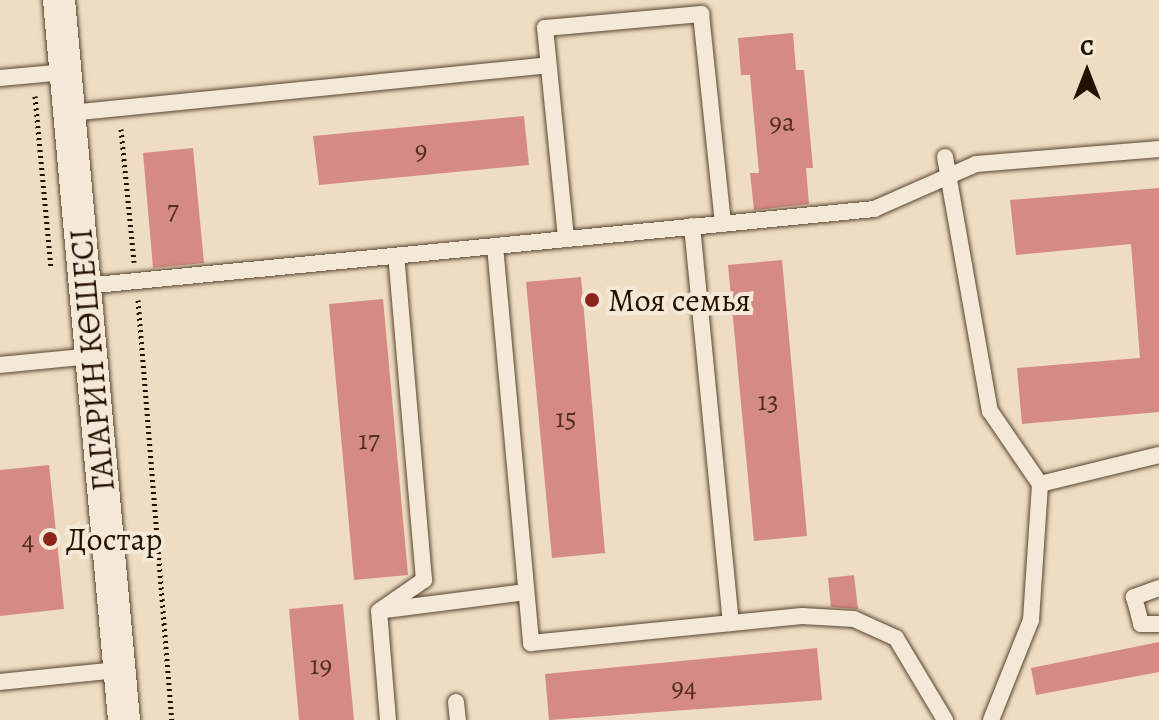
<!DOCTYPE html>
<html>
<head>
<meta charset="utf-8">
<style>
  body { margin:0 }
  #map { position:relative; width:1159px; height:720px; overflow:hidden; background:#eeddc2; font-family:Alegreya,serif }
  div>[style] { position:absolute }
  .building>* { inset:0; background:#d58a83 }
  .path>* { height:5px; margin-top:-2.5px; transform-origin:0; background:repeating-linear-gradient(90deg,#251100 0 2px,transparent 0 6px) }
  .roads { filter:drop-shadow(0 0 2px #574430) drop-shadow(0 0 2px #574430) }
  .service>* { height:16px; margin:-8px; padding:0 8px; transform-origin:8px; border-radius:8px; background:#f4e9d7 }
  .minor>* { height:32px; margin:-16px; padding:0 16px; transform-origin:16px; border-radius:16px; background:#f4e9d7 }
  .dots>* { width:22px; height:22px; translate:-50% -50%; box-sizing:border-box; border:4px solid #f4e9d7; border-radius:50% }
  span { translate:-50% -50%; white-space:nowrap; text-align:center; line-height:1.15; -webkit-text-stroke:8px #f4e9d7; paint-order:stroke }
  .number-label { font-size:28px; color:#512f21 }
  .number-label span { -webkit-text-stroke-width:0 }
  .poi-label { font-size:32px; color:#251100 }
  .left { translate:0 -50%; text-align:left }
  .street-label { font-size:32px; color:#251100 }
  .north { position:absolute; left:1047px; top:32px; width:80px; height:80px; -webkit-text-stroke:6px #f4e9d7; paint-order:stroke; rotate:0deg; font-size:22px; font-weight:700; line-height:32px; text-align:center; color:#251100 }
  .north::after { content:''; display:block; margin:auto; width:28px; height:36px; background:#251100; clip-path:polygon(50% 0,100% 100%,50% 72%,0 100%) }
</style>
</head>
<body>
<div id="map">
  <div class="building">
    <div style="clip-path:polygon(793px 33px,796px 70px,804px 70px,813px 168px,806px 168px,809px 204px,754px 210px,750px 173px,759px 173px,750px 75px,741px 75px,738px 38px)"></div>
    <div style="clip-path:polygon(524px 116px,529px 165px,319px 185px,313px 136px)"></div>
    <div style="clip-path:polygon(193px 148px,204px 263px,153px 268px,143px 153px)"></div>
    <div style="clip-path:polygon(1159px 188px,1159px 412px,1022px 424px,1017px 368px,1140px 358px,1131px 244px,1016px 255px,1010px 200px)"></div>
    <div style="clip-path:polygon(782px 260px,807px 536px,754px 541px,728px 265px)"></div>
    <div style="clip-path:polygon(581px 277px,605px 553px,552px 558px,526px 282px)"></div>
    <div style="clip-path:polygon(383px 299px,408px 575px,354px 580px,329px 304px)"></div>
    <div style="clip-path:polygon(49px 465px,64px 609px,0 616px,0 470px)"></div>
    <div style="clip-path:polygon(854px 575px,858px 609px,831px 607px,828px 578px)"></div>
    <div style="clip-path:polygon(343px 604px,354px 720px,299px 720px,289px 609px)"></div>
    <div style="clip-path:polygon(1159px 642px,1159px 672px,1036px 695px,1031px 668px)"></div>
    <div style="clip-path:polygon(817px 648px,822px 700px,549px 720px,545px 674px)"></div>
  </div>
  <div class="path">
    <div style="left:35px;top:96px;width:174px;rotate:84.7deg"></div>
    <div style="left:121px;top:129px;width:134px;rotate:84.4deg"></div>
    <div style="left:138px;top:300px;width:421px;rotate:85.4deg"></div>
  </div>
  <div class="roads">
    <div class="service">
      <div style="left:0;top:78px;width:66px;rotate:-5.2deg"></div>
      <div style="left:70px;top:113px;width:480px;rotate:-5.7deg"></div>
      <div style="left:945px;top:157px;width:258px;rotate:80deg"></div>
      <div style="left:990px;top:411px;width:88px;rotate:55.6deg"></div>
      <div style="left:1040px;top:484px;width:122px;rotate:-13.7deg"></div>
      <div style="left:692px;top:226px;width:399px;rotate:84.4deg"></div>
      <div style="left:566px;top:238px;width:211px;rotate:-95.7deg"></div>
      <div style="left:545px;top:28px;width:157px;rotate:-5.1deg"></div>
      <div style="left:701px;top:14px;width:211px;rotate:84deg"></div>
      <div style="left:495px;top:246px;width:399px;rotate:84.8deg"></div>
      <div style="left:531px;top:643px;width:272px;rotate:-5.7deg"></div>
      <div style="left:802px;top:616px;width:52px;rotate:3.3deg"></div>
      <div style="left:854px;top:619px;width:46px;rotate:24.3deg"></div>
      <div style="left:896px;top:638px;width:96px;rotate:59.1deg"></div>
      <div style="left:85px;top:286px;width:793px;rotate:-5.57deg"></div>
      <div style="left:874px;top:209px;width:111px;rotate:-23.8deg"></div>
      <div style="left:976px;top:164px;width:184px;rotate:-4.7deg"></div>
      <div style="left:0;top:365px;width:91px;rotate:-5.6deg"></div>
      <div style="left:1159px;top:588px;width:27px;rotate:160deg"></div>
      <div style="left:1134px;top:597px;width:28px;rotate:75deg"></div>
      <div style="left:1141px;top:624px;width:18px"></div>
      <div style="left:385px;top:610px;width:142px;rotate:-7.3deg"></div>
      <div style="left:0;top:682px;width:120px;rotate:-5.8deg"></div>
      <div style="left:456px;top:702px;width:18px;rotate:84deg"></div>
      <div style="left:388px;top:720px;width:109px;rotate:-94.7deg"></div>
      <div style="left:379px;top:611px;width:55px;rotate:-34.6deg"></div>
      <div style="left:424px;top:580px;width:325px;rotate:-94.9deg"></div>
      <div style="left:991px;top:720px;width:108px;rotate:-68.2deg"></div>
      <div style="left:1031px;top:620px;width:136px;rotate:-86.2deg"></div>
    </div>
    <div class="minor">
      <div style="left:59px;top:0;width:723px;rotate:84.84deg"></div>
    </div>
  </div>
  <div class="dots">
    <div style="left:592px;top:300px;background:#8f2418"></div>
    <div style="left:50px;top:539px;background:#8f2418"></div>
  </div>
  <div class="number-label">
    <span style="left:782px;top:122px">9а</span>
    <span style="left:421px;top:150px">9</span>
    <span style="left:173px;top:210px">7</span>
    <span style="left:768px;top:401px">13</span>
    <span style="left:566px;top:418px">15</span>
    <span style="left:369px;top:440px">17</span>
    <span style="left:28px;top:540px">4</span>
    <span style="left:321px;top:665px">19</span>
    <span style="left:684px;top:687px">94</span>
  </div>
  <div class="poi-label">
    <span class="left" style="left:608px;top:300px">Моя семья</span>
    <span class="left" style="left:66px;top:539px">Достар</span>
  </div>
  <div class="street-label">
    <span style="left:92px;top:360px;rotate:-95deg">ГАГАРИН КӨШЕСІ</span>
  </div>
  <div class="north">С</div>
</div>
</body>
</html>
